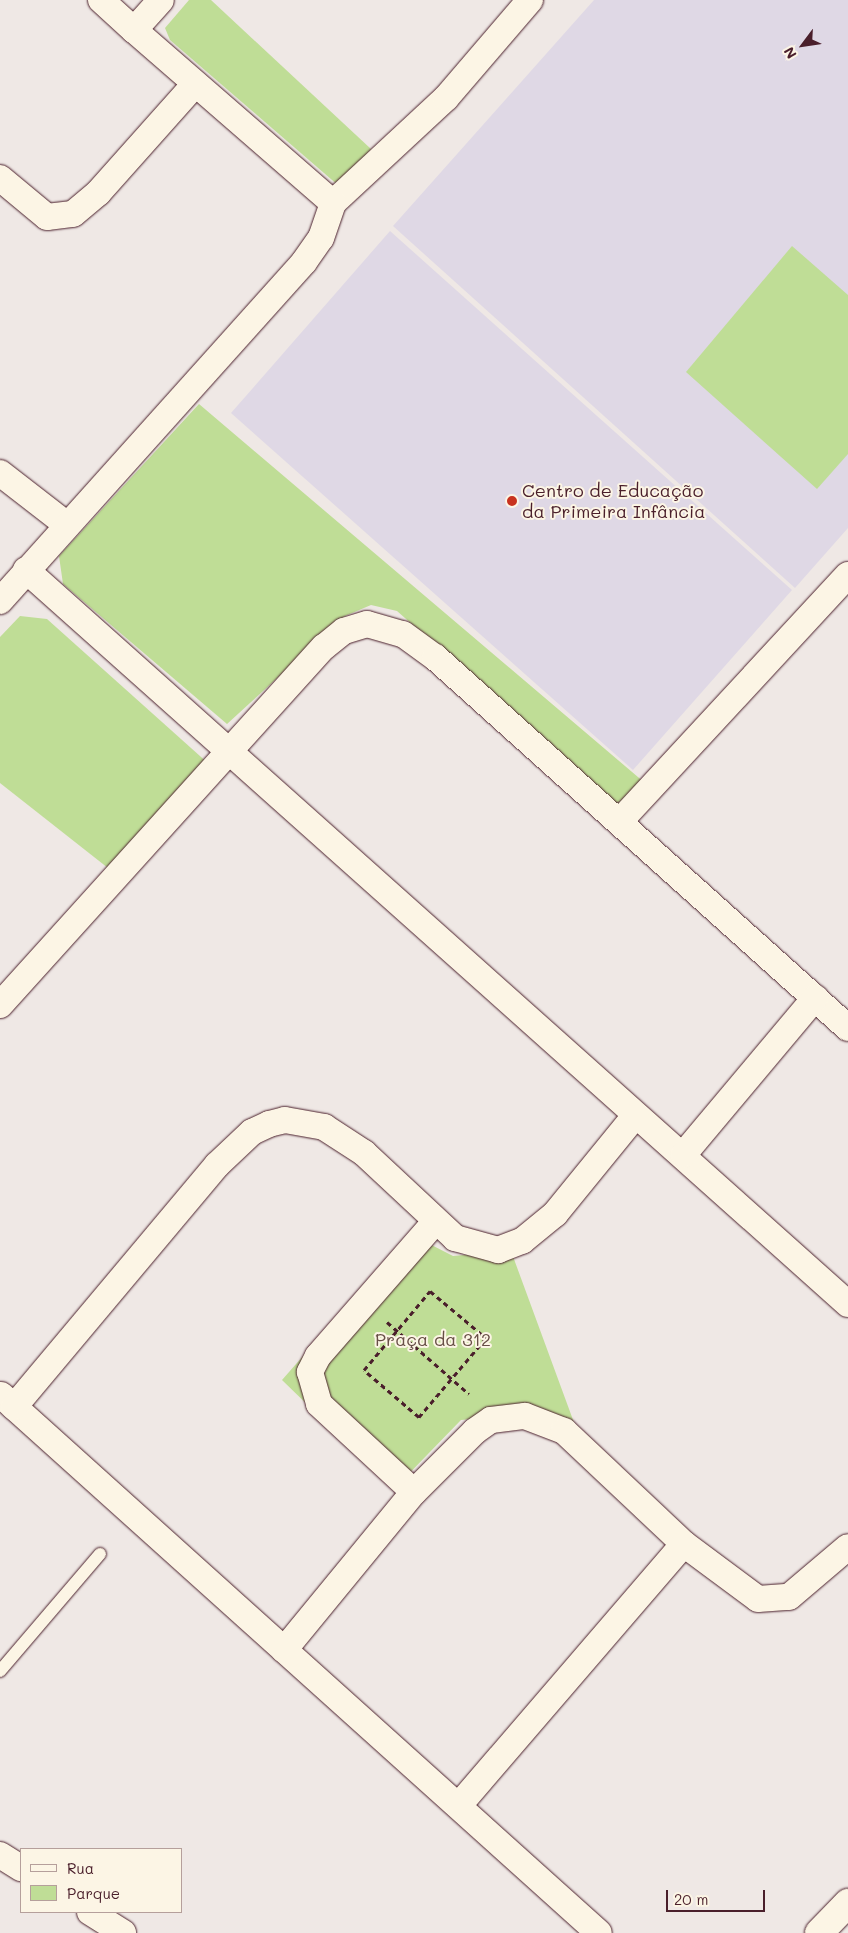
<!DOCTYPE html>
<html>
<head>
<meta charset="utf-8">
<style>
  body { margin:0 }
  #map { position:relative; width:848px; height:1933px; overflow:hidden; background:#efe8e5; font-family:Mali,sans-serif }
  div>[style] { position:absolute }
  .built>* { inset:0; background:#dfd8e5 }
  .green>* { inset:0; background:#bfdd96 }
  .path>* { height:3px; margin-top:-1.5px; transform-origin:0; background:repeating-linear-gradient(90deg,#4a1f2b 0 5px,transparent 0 9px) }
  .roads { filter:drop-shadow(0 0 1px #4a1f2b) drop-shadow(0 0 1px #4a1f2b) }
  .service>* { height:12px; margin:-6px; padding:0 6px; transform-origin:6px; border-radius:6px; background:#fcf5e5 }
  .minor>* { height:26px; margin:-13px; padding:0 13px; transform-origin:13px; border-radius:13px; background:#fcf5e5 }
  .tertiary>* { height:28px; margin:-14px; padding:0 14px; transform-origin:14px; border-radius:14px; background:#fcf5e5 }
  .dots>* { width:14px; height:14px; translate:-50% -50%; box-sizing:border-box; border:2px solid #fcf5e5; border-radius:50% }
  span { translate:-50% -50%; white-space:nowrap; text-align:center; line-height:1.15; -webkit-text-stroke:4px #fcf5e5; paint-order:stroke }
  .poi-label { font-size:18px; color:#4a1f2b }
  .left { translate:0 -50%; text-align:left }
  .park-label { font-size:18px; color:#674e46 }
  .legend { position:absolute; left:20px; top:1848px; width:162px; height:65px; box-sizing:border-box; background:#fcf5e5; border:1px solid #b59f9b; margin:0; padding:6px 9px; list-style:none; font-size:15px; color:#4a1f2b }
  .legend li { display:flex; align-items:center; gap:10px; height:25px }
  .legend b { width:25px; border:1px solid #b59f9b }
  .north { position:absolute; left:778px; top:20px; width:50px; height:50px; -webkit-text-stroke:4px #fcf5e5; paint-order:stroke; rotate:239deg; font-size:14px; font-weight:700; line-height:20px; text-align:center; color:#4a1f2b }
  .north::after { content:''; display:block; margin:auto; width:18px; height:22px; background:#4a1f2b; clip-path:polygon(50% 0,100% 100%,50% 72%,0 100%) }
  .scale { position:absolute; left:666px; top:1890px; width:99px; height:22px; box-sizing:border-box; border:2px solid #4a1f2b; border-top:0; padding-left:6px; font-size:15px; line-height:18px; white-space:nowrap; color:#4a1f2b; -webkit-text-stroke:4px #fcf5e5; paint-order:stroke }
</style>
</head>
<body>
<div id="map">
  <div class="built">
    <div style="clip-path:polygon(594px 0,848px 0,848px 528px,795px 588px,393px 226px)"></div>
    <div style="clip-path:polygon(390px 231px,792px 590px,633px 770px,231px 413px)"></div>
  </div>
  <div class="green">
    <div style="clip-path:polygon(189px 0,211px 0,371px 149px,339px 186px,170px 40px,165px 28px)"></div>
    <div style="clip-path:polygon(792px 246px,848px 295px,848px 454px,817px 489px,686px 372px)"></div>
    <div style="clip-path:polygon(199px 404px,645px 783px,617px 805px,397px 611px,371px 605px,345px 616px,227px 724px,63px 584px,59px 556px)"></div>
    <div style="clip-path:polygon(20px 616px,47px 619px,210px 765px,108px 868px,0 783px,0 637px)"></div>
    <div style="clip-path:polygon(410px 1234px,453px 1256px,511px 1251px,576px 1428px,531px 1413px,461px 1420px,394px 1489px,282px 1380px)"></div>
  </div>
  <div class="path">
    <div style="left:430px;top:1291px;width:73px;rotate:40deg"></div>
    <div style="left:486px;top:1338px;width:104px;rotate:130.3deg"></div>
    <div style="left:419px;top:1417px;width:72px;rotate:-139.5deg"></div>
    <div style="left:364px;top:1370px;width:103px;rotate:-50.1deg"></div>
    <div style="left:387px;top:1322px;width:109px;rotate:41.3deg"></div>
  </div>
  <div class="roads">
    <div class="service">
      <div style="left:0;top:1671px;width:154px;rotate:-49.5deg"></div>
    </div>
    <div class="minor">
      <div style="left:101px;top:0;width:45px;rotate:42.3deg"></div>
      <div style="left:134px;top:30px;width:40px;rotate:-48deg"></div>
      <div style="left:0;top:178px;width:61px;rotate:39.7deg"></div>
      <div style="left:47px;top:217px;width:26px;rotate:-7deg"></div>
      <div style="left:73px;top:214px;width:33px;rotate:-40deg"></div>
      <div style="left:98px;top:193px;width:146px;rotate:-48.3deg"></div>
      <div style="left:333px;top:203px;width:154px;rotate:-42.9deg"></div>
      <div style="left:446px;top:98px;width:129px;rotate:-49.4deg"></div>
      <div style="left:0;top:473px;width:85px;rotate:37.8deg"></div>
      <div style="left:26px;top:570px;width:1102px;rotate:41.76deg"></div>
      <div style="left:0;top:601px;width:455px;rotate:-48.1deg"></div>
      <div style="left:304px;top:262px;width:29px;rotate:-55deg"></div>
      <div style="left:321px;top:238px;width:37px;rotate:-71deg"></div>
      <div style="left:333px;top:203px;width:264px;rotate:-139deg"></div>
      <div style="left:621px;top:820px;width:334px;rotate:-47.2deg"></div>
      <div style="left:0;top:1005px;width:483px;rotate:-47.9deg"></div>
      <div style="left:324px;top:647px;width:26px;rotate:-39deg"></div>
      <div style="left:344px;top:631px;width:24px;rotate:-17deg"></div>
      <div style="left:367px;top:624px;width:37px;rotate:16deg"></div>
      <div style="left:403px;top:634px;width:39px;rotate:36deg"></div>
      <div style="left:435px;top:657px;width:555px;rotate:41.93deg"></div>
      <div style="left:684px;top:1154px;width:204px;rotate:-50deg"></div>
      <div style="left:435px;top:1222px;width:178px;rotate:131.1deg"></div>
      <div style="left:318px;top:1356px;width:18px;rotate:117deg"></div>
      <div style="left:310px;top:1372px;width:33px;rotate:74deg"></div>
      <div style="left:319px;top:1404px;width:129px;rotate:42.8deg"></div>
      <div style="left:414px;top:1492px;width:86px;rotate:-45deg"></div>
      <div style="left:475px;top:1431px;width:19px;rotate:-35deg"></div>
      <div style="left:491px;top:1420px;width:34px;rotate:-7deg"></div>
      <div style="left:525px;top:1416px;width:42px;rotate:21deg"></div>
      <div style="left:564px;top:1431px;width:165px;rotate:43.3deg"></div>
      <div style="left:684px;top:1544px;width:92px;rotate:36.6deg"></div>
      <div style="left:758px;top:1599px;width:31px;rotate:-4deg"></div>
      <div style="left:789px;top:1597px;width:77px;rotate:-40.3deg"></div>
      <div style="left:1px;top:1395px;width:804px;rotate:41.98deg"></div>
      <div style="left:14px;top:1407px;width:316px;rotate:-50deg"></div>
      <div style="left:217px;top:1165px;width:48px;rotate:-43.3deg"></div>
      <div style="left:252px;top:1132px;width:19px;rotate:-25deg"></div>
      <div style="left:269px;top:1124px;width:16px;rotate:-14deg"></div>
      <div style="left:285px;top:1120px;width:40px;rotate:10deg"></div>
      <div style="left:324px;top:1127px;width:48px;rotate:33deg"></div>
      <div style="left:364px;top:1153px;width:125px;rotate:43deg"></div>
      <div style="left:455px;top:1238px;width:45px;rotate:15.6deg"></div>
      <div style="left:498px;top:1250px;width:26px;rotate:-21deg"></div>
      <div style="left:522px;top:1241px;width:43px;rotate:-39.3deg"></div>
      <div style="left:555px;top:1214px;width:127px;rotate:-50.8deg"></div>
      <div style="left:284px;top:1650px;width:205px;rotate:-50.6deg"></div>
      <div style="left:460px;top:1804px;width:343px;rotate:-49.3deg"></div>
      <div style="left:0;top:1855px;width:25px;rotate:32deg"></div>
      <div style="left:90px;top:1912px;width:39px;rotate:32deg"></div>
    </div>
    <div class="tertiary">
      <div style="left:819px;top:1933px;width:42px;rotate:-46deg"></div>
    </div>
  </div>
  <div class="dots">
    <div style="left:512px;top:501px;background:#c8321e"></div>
  </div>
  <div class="poi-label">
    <span class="left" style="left:522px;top:501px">Centro de Educação<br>da Primeira Infância</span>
  </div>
  <div class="park-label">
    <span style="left:433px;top:1339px">Praça da 312</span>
  </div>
  <ul class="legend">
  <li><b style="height:6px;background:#fcf5e5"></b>Rua</li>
  <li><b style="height:14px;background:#bfdd96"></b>Parque</li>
  </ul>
  <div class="north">N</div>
  <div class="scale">20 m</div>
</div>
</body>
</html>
